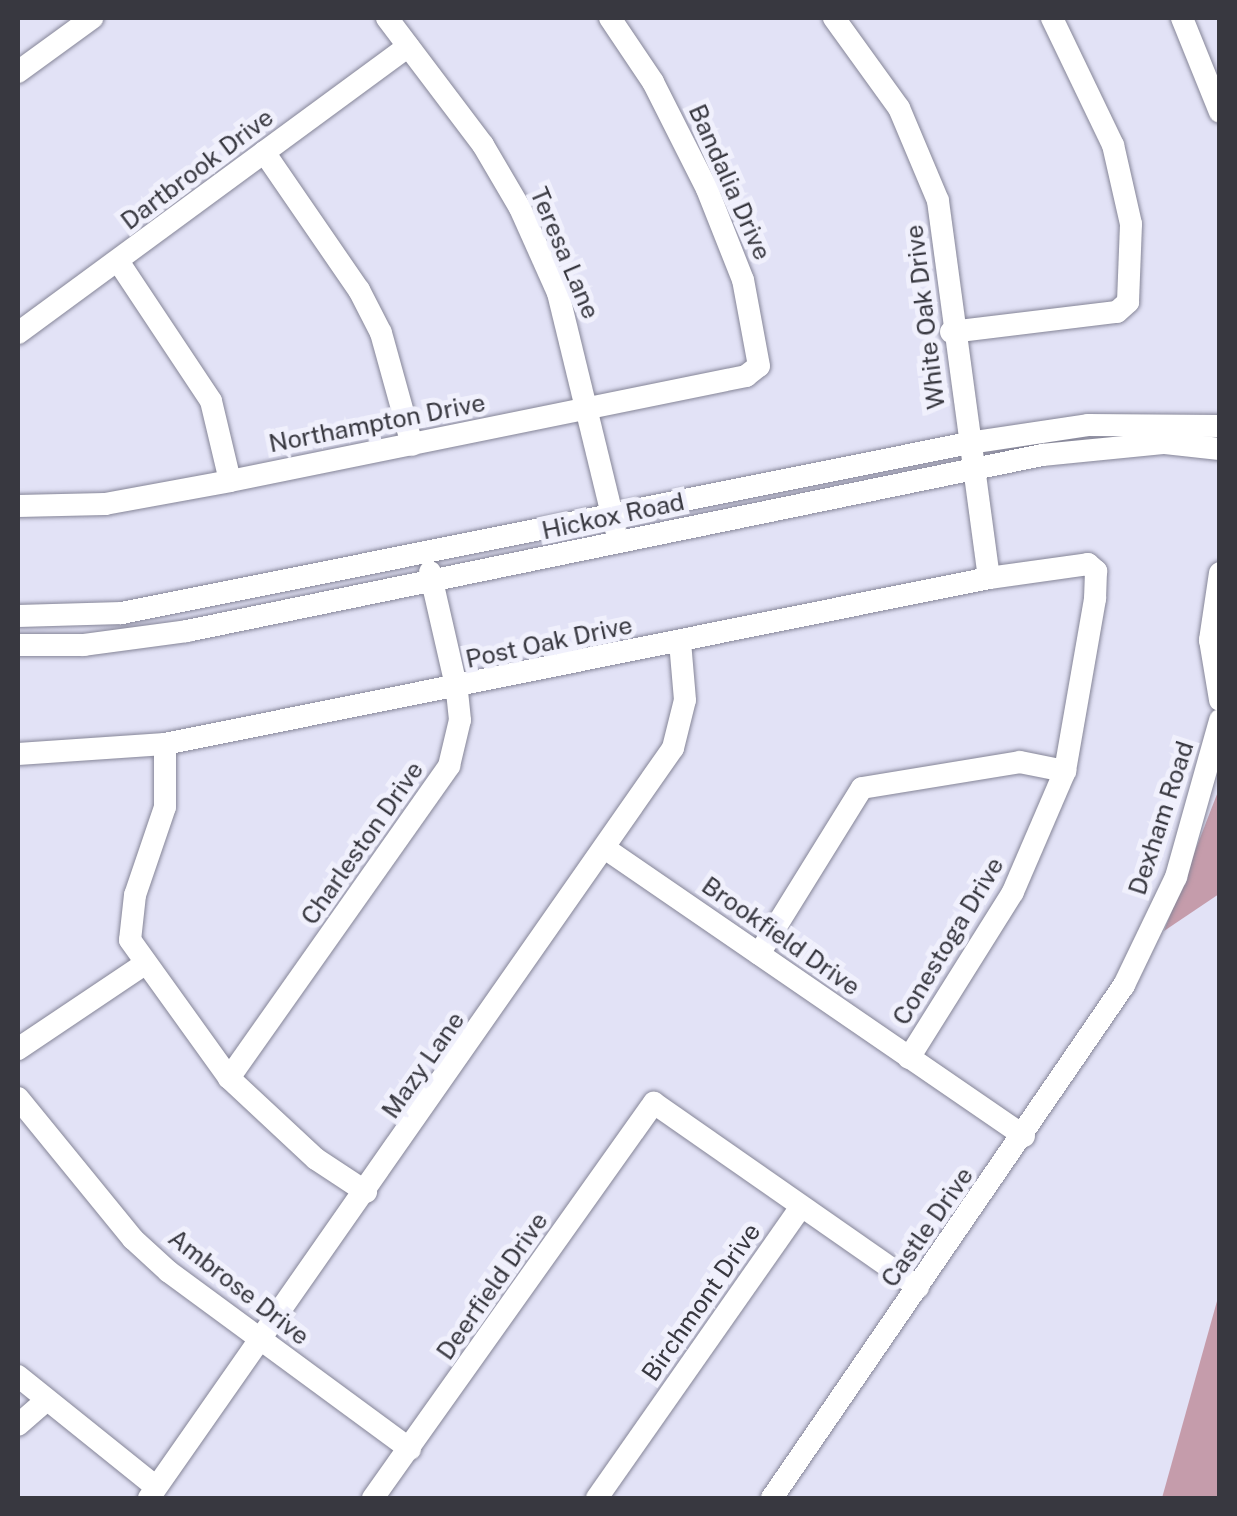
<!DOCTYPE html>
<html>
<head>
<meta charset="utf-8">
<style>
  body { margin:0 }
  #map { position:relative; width:1237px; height:1516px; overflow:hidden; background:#e2e2f6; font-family:"Public Sans",sans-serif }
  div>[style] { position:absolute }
  .forest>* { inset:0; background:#c59cab }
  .roads { filter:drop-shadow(0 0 2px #858597) drop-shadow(0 0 2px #858597) }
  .minor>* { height:22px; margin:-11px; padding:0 11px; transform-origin:11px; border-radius:11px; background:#fff }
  span { translate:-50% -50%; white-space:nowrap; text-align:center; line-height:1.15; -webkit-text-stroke:10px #f0f0fc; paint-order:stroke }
  .street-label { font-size:25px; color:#383840 }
  .frame { position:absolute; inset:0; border:20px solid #383840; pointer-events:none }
</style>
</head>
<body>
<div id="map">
  <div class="forest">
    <div style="clip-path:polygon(1219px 789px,1219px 894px,1164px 931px)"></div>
    <div style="clip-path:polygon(1219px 1294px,1219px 1498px,1162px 1498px)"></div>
  </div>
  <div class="roads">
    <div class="minor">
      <div style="left:387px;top:18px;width:159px;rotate:52.9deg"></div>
      <div style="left:483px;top:145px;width:73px;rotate:59.6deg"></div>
      <div style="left:520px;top:208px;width:93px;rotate:65.9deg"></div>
      <div style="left:558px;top:293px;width:241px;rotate:76.3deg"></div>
      <div style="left:834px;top:18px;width:111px;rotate:54.2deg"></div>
      <div style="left:899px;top:108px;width:101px;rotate:67.2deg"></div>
      <div style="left:938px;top:201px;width:380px;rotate:82.3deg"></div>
      <div style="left:1182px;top:18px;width:101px;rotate:68deg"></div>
      <div style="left:18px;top:72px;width:92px;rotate:-36.1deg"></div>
      <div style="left:264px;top:152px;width:168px;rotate:55.5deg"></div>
      <div style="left:359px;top:290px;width:48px;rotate:62.9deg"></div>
      <div style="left:381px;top:333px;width:116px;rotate:74.5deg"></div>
      <div style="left:118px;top:261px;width:168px;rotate:56.4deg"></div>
      <div style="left:211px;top:401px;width:82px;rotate:76.6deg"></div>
      <div style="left:951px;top:332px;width:167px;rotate:-6.9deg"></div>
      <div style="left:1117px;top:312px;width:15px;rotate:-42deg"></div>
      <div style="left:1128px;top:302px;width:78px;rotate:-87.8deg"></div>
      <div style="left:1131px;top:224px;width:81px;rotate:-102.8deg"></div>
      <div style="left:1113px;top:145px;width:141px;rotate:-115.7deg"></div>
      <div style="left:18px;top:333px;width:484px;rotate:-36.3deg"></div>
      <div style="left:18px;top:506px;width:87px;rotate:-1.3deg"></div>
      <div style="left:105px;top:504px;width:127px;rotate:-10.4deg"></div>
      <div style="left:230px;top:481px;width:527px;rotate:-11.5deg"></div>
      <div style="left:746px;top:376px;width:16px;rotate:-38deg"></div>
      <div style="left:759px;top:366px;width:87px;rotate:-100.5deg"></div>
      <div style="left:743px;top:280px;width:98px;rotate:-111.6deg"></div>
      <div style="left:707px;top:189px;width:120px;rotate:-116.8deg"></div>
      <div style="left:653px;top:82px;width:77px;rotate:-123.9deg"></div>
      <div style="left:1220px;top:573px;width:68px;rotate:98.5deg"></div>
      <div style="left:1210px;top:640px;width:61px;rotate:80.5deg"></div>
      <div style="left:18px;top:616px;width:104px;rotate:-1.7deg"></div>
      <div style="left:122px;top:613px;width:864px;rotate:-11.35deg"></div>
      <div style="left:969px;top:443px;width:120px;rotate:-8.6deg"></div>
      <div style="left:1088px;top:425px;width:132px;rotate:0.4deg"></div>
      <div style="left:18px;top:645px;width:66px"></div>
      <div style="left:84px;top:645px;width:104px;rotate:-7.7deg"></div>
      <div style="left:187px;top:631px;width:873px;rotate:-11.63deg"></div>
      <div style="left:1042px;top:455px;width:124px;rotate:-5.6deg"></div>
      <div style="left:1165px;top:443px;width:55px;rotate:6.2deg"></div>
      <div style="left:165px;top:744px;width:63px;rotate:90deg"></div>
      <div style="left:165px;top:807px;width:93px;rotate:108.8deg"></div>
      <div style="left:135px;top:895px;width:45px;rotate:96.3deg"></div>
      <div style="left:130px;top:940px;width:170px;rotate:54.3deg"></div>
      <div style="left:229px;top:1078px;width:119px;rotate:43deg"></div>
      <div style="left:316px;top:1159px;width:60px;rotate:33.4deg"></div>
      <div style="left:18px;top:754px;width:147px;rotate:-3.9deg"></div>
      <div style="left:165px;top:744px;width:841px;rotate:-11.39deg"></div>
      <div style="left:989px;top:578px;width:100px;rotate:-8deg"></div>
      <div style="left:1088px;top:564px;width:11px;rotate:41deg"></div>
      <div style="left:1096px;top:571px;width:28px;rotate:92deg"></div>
      <div style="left:1095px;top:599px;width:175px;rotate:99.9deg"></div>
      <div style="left:1065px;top:771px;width:132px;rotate:113.3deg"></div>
      <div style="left:1013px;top:892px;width:196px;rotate:122.1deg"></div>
      <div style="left:606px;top:849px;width:507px;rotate:34.47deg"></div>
      <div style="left:759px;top:954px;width:195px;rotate:-58.2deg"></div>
      <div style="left:862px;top:788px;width:160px;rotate:-9.3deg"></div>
      <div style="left:1020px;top:762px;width:46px;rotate:11.3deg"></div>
      <div style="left:18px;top:1049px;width:151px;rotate:-33.9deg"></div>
      <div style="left:229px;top:1078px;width:382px;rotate:-54.8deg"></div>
      <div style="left:449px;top:766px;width:47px;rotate:-76.6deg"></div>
      <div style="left:460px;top:720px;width:30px;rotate:-96deg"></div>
      <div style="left:457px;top:690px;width:121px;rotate:-102.9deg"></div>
      <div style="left:18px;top:1098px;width:182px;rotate:50.8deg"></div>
      <div style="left:133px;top:1239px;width:49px;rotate:42.5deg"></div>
      <div style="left:169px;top:1272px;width:299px;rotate:36.3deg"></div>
      <div style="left:18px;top:1376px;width:177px;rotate:38.8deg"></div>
      <div style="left:18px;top:1425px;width:35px;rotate:-41deg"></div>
      <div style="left:149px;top:1498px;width:915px;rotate:-55.06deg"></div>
      <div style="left:673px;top:748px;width:49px;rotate:-76deg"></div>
      <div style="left:685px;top:700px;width:58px;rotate:-94.9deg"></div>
      <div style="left:373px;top:1498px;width:485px;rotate:-54.6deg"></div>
      <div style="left:654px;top:1103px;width:322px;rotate:34.9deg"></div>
      <div style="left:597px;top:1498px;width:355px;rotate:-55deg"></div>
      <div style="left:772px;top:1498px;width:622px;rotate:-55.54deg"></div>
      <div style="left:1124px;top:985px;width:120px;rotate:-64.3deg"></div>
      <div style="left:1176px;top:877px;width:163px;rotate:-74.3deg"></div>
    </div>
  </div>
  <div class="street-label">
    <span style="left:197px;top:169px;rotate:-37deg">Dartbrook Drive</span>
    <span style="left:730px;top:182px;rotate:66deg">Bandalia Drive</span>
    <span style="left:565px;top:253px;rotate:67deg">Teresa Lane</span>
    <span style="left:925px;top:317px;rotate:-97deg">White Oak Drive</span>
    <span style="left:377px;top:423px;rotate:-11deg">Northampton Drive</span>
    <span style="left:613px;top:516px;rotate:-12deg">Hickox Road</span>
    <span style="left:549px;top:642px;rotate:-12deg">Post Oak Drive</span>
    <span style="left:1161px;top:818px;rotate:-72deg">Dexham Road</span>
    <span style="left:362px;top:843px;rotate:-55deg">Charleston Drive</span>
    <span style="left:781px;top:936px;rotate:35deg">Brookfield Drive</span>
    <span style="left:948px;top:941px;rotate:-59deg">Conestoga Drive</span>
    <span style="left:423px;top:1065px;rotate:-55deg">Mazy Lane</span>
    <span style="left:927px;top:1227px;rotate:-55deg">Castle Drive</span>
    <span style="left:492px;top:1286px;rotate:-55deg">Deerfield Drive</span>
    <span style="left:239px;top:1287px;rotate:38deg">Ambrose Drive</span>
    <span style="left:701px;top:1302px;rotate:-55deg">Birchmont Drive</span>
  </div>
  <div class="frame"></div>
</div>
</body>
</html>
